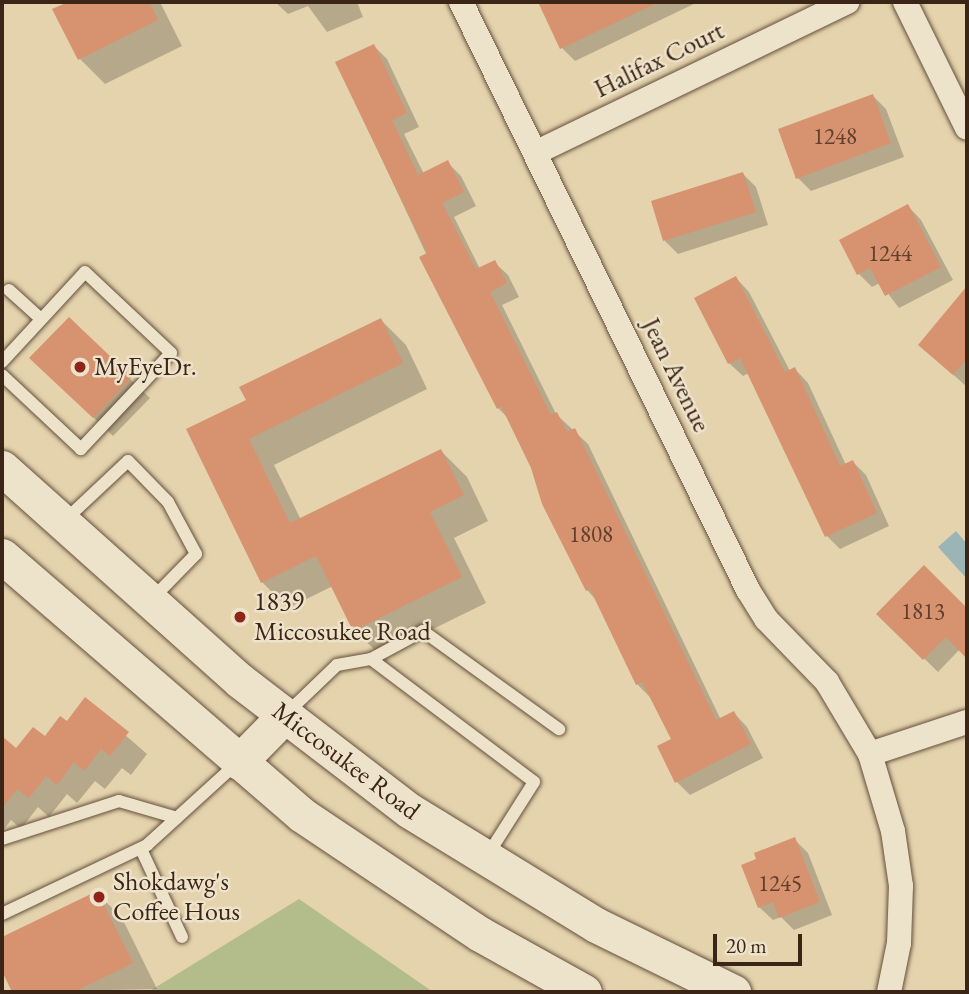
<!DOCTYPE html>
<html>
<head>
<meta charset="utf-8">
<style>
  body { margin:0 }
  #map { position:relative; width:969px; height:994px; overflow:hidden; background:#e4d3ad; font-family:"EB Garamond",serif }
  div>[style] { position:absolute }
  .green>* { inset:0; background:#b2bd8b }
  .water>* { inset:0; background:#9bb4b6 }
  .shadow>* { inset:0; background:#0003 }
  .building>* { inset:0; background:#d7926f }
  .roads { filter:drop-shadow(0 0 2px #65503c) drop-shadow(0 0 2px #65503c) }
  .lane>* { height:12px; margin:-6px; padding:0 6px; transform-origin:6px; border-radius:6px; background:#ede2ca }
  .street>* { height:24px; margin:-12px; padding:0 12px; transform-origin:12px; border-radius:12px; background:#ede2ca }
  .secondary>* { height:35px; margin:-17.5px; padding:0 17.5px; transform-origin:17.5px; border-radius:17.5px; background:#ede2ca }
  .dots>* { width:19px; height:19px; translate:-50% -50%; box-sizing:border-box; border:4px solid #ede2ca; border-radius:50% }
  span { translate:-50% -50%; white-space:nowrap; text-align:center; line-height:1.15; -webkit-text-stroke:5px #ede2ca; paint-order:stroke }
  .number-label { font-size:23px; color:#62402d }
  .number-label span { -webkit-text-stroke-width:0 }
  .street-label { font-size:26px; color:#3b2517 }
  .poi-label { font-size:26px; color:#3b2517 }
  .left { translate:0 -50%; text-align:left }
  .frame { position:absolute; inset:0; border:4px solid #3b2517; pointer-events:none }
  .scale { position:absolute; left:713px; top:934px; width:89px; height:32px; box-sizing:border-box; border:4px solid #3b2517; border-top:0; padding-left:9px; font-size:21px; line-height:24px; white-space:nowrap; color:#3b2517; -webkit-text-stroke:5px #ede2ca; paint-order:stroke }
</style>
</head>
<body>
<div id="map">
  <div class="green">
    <div style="clip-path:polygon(299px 899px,433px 992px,148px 992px)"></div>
  </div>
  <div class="water">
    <div style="clip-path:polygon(956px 531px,967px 544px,967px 579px,938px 547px)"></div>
  </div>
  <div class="shadow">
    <div style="clip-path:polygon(72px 2px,160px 2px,182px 46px,105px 84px,79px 58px,55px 10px)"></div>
    <div style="clip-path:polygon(275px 2px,357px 2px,363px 17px,327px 32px,308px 6px,288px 14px)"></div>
    <div style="clip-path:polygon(540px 2px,698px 2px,575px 61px,562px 48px)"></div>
    <div style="clip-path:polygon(374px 46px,387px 59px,419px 127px,404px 134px,424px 174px,448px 163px,461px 176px,476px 206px,454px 217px,480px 269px,494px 262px,508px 275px,519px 297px,502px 305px,556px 414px,588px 444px,721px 720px,734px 713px,747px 727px,763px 758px,690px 795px,677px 782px,673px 740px,651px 698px,637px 684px,597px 601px,587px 590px,533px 467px,510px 420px,498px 408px,337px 63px)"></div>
    <div style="clip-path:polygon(873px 96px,886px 109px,904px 157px,811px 191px,798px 178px)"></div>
    <div style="clip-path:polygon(743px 174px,756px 187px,768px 225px,678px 254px,665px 241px,653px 202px)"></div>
    <div style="clip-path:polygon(908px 206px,921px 220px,953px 280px,899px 308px,880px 283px,872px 287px,859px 274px)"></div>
    <div style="clip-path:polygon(736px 278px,749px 292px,790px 371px,795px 369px,808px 383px,846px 465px,853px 462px,866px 475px,889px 526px,840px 549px,827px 536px,749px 373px,743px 376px,729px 363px)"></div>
    <div style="clip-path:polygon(958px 301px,967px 309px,967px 387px,920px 345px)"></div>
    <div style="clip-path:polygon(381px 320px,406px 345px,427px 389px,274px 465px,301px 520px,441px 451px,467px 477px,488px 521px,454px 538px,486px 603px,380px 655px,354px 630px,333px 586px,288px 608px,262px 582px,189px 430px,248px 401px)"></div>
    <div style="clip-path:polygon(51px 377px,130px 379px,150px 398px,113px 436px)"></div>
    <div style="clip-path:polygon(924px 568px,967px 610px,967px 656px,960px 649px,938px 672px,879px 614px)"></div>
    <div style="clip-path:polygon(85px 700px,147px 754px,131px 775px,122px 768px,105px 789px,95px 781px,77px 803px,67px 794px,49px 817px,38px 807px,21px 829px,11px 820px,2px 832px,2px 753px,9px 745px,16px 751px,45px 739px,67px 724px)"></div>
    <div style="clip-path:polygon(794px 839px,808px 853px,832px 915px,794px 930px,781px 917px,773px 920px,759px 907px)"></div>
    <div style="clip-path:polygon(97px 893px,122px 918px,157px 989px,14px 992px,2px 967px,2px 939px)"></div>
  </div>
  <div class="building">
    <div style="clip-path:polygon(68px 2px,149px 2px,158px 20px,78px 60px,52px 9px)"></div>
    <div style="clip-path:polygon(538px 2px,659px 2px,560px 49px)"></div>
    <div style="clip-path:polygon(374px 44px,407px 113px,392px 120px,418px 175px,448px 160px,464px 192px,442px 203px,476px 269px,495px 260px,507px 283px,490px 292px,551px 415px,557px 412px,567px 432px,575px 428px,716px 720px,734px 711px,751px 744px,675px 783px,657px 746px,671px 739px,642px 682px,636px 685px,590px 589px,586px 591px,542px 504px,531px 468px,501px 406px,497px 409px,419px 257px,427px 253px,335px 62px)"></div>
    <div style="clip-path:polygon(873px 94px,891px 143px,796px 179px,778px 129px)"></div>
    <div style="clip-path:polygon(743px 172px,756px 212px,663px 241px,651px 201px)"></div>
    <div style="clip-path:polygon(908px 204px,941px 267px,885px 296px,870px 268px,857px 275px,839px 240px)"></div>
    <div style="clip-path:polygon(736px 276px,785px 372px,795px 367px,840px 466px,853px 460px,877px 513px,825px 537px,740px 358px,728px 364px,694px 298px)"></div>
    <div style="clip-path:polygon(967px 286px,967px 359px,953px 375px,918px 345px)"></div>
    <div style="clip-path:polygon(69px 317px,132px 377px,93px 418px,29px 358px)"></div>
    <div style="clip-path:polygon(381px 318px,403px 363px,249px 439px,290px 523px,441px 449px,464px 495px,430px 512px,462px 577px,353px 631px,316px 556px,261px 583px,186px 429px,246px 400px,239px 387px)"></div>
    <div style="clip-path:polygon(924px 565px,967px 608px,967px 659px,946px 637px,923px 660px,876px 614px)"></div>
    <div style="clip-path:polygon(85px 697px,129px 732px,110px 756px,101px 749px,84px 771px,74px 762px,57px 785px,46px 776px,29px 798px,17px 789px,2px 808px,2px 736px,16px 748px,33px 727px,45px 736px,60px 716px,67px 721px)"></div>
    <div style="clip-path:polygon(795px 837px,820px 902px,779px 918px,773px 902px,758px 908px,741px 865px,756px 859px,754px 853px)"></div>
    <div style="clip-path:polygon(97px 891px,133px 963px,74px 992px,12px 992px,2px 971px,2px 937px)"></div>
  </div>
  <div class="roads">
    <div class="lane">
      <div style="left:9px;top:290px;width:43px;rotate:42.2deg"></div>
      <div style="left:2px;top:362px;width:122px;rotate:-47.3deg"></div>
      <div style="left:85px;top:272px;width:118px;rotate:43.3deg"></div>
      <div style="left:171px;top:353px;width:132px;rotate:133.2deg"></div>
      <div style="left:81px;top:449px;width:108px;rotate:-136.9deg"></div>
      <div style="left:63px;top:522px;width:89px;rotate:-43.2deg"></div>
      <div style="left:128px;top:461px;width:57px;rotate:45.7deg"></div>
      <div style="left:168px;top:502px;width:59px;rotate:61.7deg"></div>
      <div style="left:196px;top:554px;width:64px;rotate:134.4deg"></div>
      <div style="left:371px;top:659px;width:59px;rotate:-28.3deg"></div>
      <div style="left:423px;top:631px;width:168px;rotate:35.8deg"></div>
      <div style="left:288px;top:712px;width:68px;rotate:-43.8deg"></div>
      <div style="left:337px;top:665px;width:35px;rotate:-10deg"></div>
      <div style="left:371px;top:659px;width:204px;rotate:37deg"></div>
      <div style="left:534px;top:782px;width:88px;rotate:122.4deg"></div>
      <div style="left:2px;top:839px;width:123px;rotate:-18deg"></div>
      <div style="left:119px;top:801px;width:60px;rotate:16.3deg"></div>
      <div style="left:141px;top:849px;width:97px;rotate:65deg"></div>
      <div style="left:2px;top:914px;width:161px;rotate:-25.4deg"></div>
      <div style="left:147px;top:845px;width:122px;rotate:-42.3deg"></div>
    </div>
    <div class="street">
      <div style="left:461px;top:2px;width:654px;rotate:63.98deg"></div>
      <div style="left:748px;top:590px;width:34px;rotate:58deg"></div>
      <div style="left:766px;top:619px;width:88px;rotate:45.9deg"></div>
      <div style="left:827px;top:682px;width:84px;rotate:59.2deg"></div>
      <div style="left:870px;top:754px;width:80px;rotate:73.4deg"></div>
      <div style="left:893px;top:831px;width:56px;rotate:81.7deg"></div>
      <div style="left:901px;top:886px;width:57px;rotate:92deg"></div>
      <div style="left:899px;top:943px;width:50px;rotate:101.5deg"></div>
      <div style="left:905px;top:2px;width:140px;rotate:63.8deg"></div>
      <div style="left:535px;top:153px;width:347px;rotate:-25.8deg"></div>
      <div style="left:870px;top:754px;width:102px;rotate:-18.3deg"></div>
    </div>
    <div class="secondary">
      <div style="left:2px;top:468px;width:318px;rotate:41.8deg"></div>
      <div style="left:239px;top:680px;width:215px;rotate:37.5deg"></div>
      <div style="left:410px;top:811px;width:218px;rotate:31.5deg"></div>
      <div style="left:596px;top:925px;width:153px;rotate:26.1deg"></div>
      <div style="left:2px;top:556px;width:396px;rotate:40.8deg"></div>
      <div style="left:302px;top:815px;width:214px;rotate:33.8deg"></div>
      <div style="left:480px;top:934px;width:119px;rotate:29.1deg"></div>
      <div style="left:239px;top:762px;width:64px;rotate:-45.6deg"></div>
    </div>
  </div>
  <div class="dots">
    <div style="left:80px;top:367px;background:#8f2418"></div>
    <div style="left:240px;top:617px;background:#8f2418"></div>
    <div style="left:99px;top:897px;background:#8f2418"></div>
  </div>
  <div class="number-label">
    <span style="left:835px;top:136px">1248</span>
    <span style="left:890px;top:253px">1244</span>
    <span style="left:591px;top:534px">1808</span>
    <span style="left:923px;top:611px">1813</span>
    <span style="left:780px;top:883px">1245</span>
  </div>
  <div class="street-label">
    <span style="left:659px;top:60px;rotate:-26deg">Halifax Court</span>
    <span style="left:676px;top:375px;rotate:64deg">Jean Avenue</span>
    <span style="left:346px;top:761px;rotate:37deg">Miccosukee Road</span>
  </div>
  <div class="poi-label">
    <span class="left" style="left:94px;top:367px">MyEyeDr.</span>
    <span class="left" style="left:254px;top:617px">1839<br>Miccosukee Road</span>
    <span class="left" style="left:113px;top:897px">Shokdawg's<br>Coffee Hous</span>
  </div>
  <div class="frame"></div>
  <div class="scale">20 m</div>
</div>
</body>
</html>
